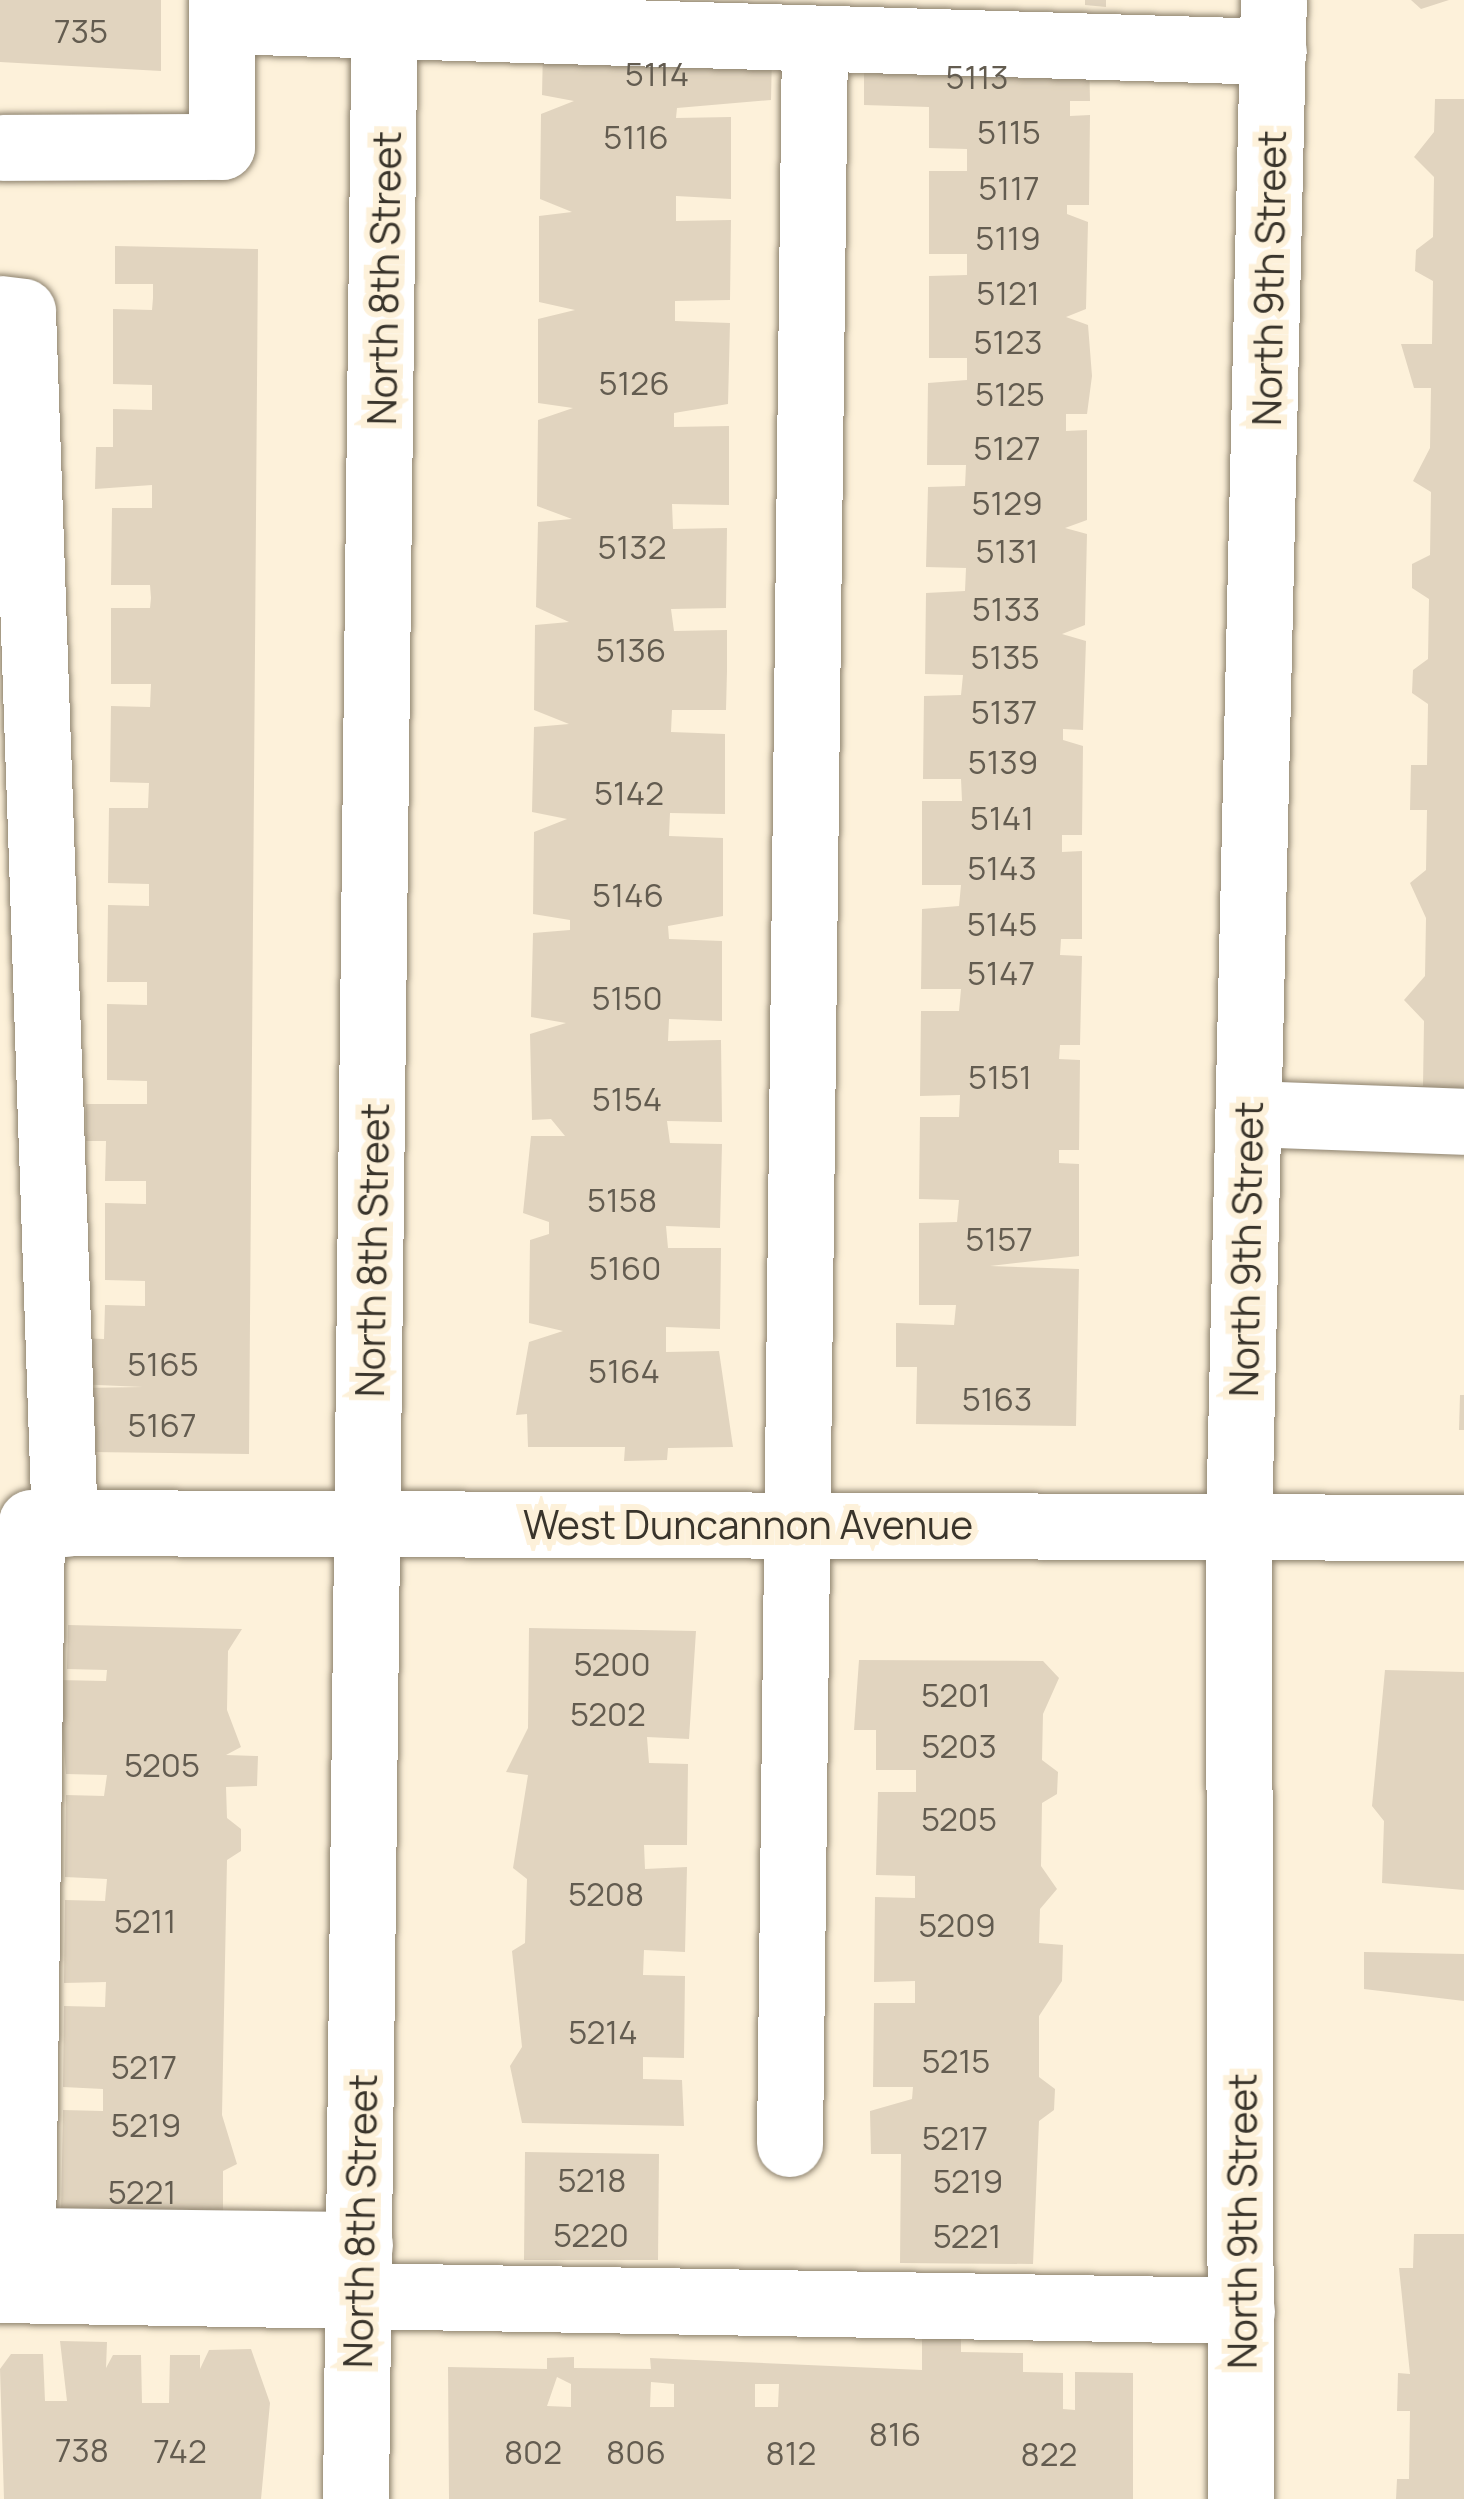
<!DOCTYPE html>
<html>
<head>
<meta charset="utf-8">
<style>
  body { margin:0 }
  #map { position:relative; width:1464px; height:2499px; overflow:hidden; background:#fdf1da; font-family:Manrope,sans-serif }
  div>[style] { position:absolute }
  .building>* { inset:0; background:#e1d4bf }
  .roads { filter:drop-shadow(0 0 3px #8c816d) drop-shadow(0 0 3px #8c816d) }
  .minor>* { height:66px; margin:-33px; padding:0 33px; transform-origin:33px; border-radius:33px; background:#fff }
  span { translate:-50% -50%; white-space:nowrap; text-align:center; line-height:1.15; -webkit-text-stroke:12px #fdf1da; paint-order:stroke }
  .number-label { font-size:33px; color:#635c50 }
  .number-label span { -webkit-text-stroke-width:0 }
  .street-label { font-size:39px; color:#39342b }
</style>
</head>
<body>
<div id="map">
  <div class="building">
    <div style="clip-path:polygon(0 0,161px 0,161px 71px,0 62px)"></div>
    <div style="clip-path:polygon(1085px 0,1106px 0,1106px 7px,1085px 5px)"></div>
    <div style="clip-path:polygon(1411px 0,1449px 0,1421px 9px)"></div>
    <div style="clip-path:polygon(543px 48px,772px 53px,771px 100px,677px 108px,676px 118px,731px 117px,731px 199px,676px 196px,676px 221px,731px 220px,730px 300px,675px 301px,675px 321px,730px 323px,728px 404px,674px 413px,674px 427px,729px 426px,729px 505px,672px 504px,673px 529px,727px 528px,726px 608px,671px 609px,674px 631px,727px 630px,727px 671px,726px 710px,672px 710px,671px 732px,725px 734px,725px 814px,670px 813px,669px 836px,723px 838px,723px 916px,668px 926px,669px 939px,722px 941px,722px 1021px,669px 1019px,668px 1041px,721px 1040px,722px 1122px,667px 1121px,670px 1143px,722px 1144px,720px 1228px,666px 1226px,668px 1248px,721px 1248px,720px 1329px,666px 1327px,666px 1352px,719px 1351px,733px 1447px,668px 1448px,667px 1460px,624px 1461px,625px 1447px,528px 1447px,527px 1414px,516px 1415px,529px 1342px,563px 1331px,529px 1323px,530px 1240px,549px 1234px,549px 1222px,523px 1213px,531px 1136px,565px 1136px,551px 1119px,532px 1120px,530px 1034px,566px 1023px,531px 1017px,533px 933px,570px 930px,570px 920px,533px 914px,534px 832px,567px 819px,532px 812px,534px 727px,569px 724px,534px 710px,535px 625px,569px 622px,536px 607px,538px 522px,572px 519px,537px 506px,538px 420px,573px 408px,538px 403px,538px 319px,575px 310px,539px 302px,539px 216px,572px 212px,540px 199px,541px 114px,574px 101px,542px 95px)"></div>
    <div style="clip-path:polygon(1089px 52px,1090px 101px,1070px 101px,1070px 116px,1090px 115px,1089px 205px,1067px 205px,1067px 214px,1088px 222px,1086px 309px,1066px 317px,1088px 325px,1092px 376px,1087px 414px,1066px 414px,1066px 431px,1087px 430px,1087px 520px,1065px 528px,1087px 534px,1085px 625px,1062px 634px,1086px 641px,1083px 730px,1063px 729px,1063px 740px,1083px 746px,1082px 835px,1062px 835px,1062px 852px,1082px 851px,1082px 939px,1061px 939px,1060px 955px,1082px 956px,1080px 1045px,1060px 1045px,1059px 1059px,1080px 1060px,1079px 1150px,1059px 1150px,1059px 1163px,1079px 1164px,1079px 1256px,990px 1266px,1079px 1269px,1076px 1426px,916px 1424px,917px 1367px,896px 1367px,896px 1323px,954px 1325px,956px 1305px,919px 1305px,919px 1223px,957px 1222px,959px 1200px,919px 1199px,920px 1117px,959px 1117px,960px 1095px,920px 1096px,921px 1011px,959px 1011px,961px 989px,921px 989px,922px 909px,959px 906px,961px 885px,922px 885px,922px 801px,962px 801px,961px 779px,923px 779px,924px 696px,961px 695px,963px 675px,925px 674px,926px 593px,965px 591px,966px 568px,926px 567px,928px 487px,965px 486px,966px 465px,927px 465px,928px 383px,967px 380px,967px 358px,929px 358px,929px 276px,967px 275px,967px 254px,929px 254px,929px 171px,967px 171px,967px 149px,929px 148px,929px 107px,864px 105px,864px 53px)"></div>
    <div style="clip-path:polygon(1435px 99px,1464px 99px,1464px 1118px,1409px 1118px,1409px 1086px,1423px 1086px,1424px 1021px,1404px 1000px,1425px 976px,1426px 918px,1410px 883px,1426px 870px,1427px 810px,1410px 810px,1411px 765px,1427px 765px,1428px 704px,1412px 693px,1413px 670px,1428px 659px,1429px 599px,1412px 588px,1412px 564px,1430px 555px,1431px 492px,1413px 481px,1430px 448px,1431px 388px,1414px 388px,1401px 344px,1432px 344px,1433px 281px,1415px 271px,1416px 250px,1433px 237px,1434px 177px,1414px 157px,1434px 132px)"></div>
    <div style="clip-path:polygon(115px 246px,258px 249px,249px 1454px,90px 1452px,80px 1388px,143px 1387px,75px 1384px,77px 1338px,104px 1339px,105px 1305px,145px 1306px,145px 1281px,105px 1280px,105px 1203px,146px 1204px,146px 1181px,105px 1181px,106px 1141px,86px 1141px,86px 1104px,147px 1104px,147px 1081px,107px 1080px,107px 1004px,147px 1005px,147px 982px,107px 982px,108px 905px,149px 906px,149px 884px,108px 883px,109px 808px,148px 808px,149px 783px,110px 782px,111px 706px,150px 707px,151px 684px,111px 684px,111px 608px,150px 608px,151px 598px,150px 585px,111px 585px,112px 508px,152px 508px,152px 485px,95px 489px,96px 447px,113px 447px,113px 409px,152px 410px,152px 385px,113px 384px,113px 309px,152px 310px,153px 298px,153px 284px,115px 284px)"></div>
    <div style="clip-path:polygon(1460px 1395px,1464px 1395px,1464px 1430px,1459px 1430px)"></div>
    <div style="clip-path:polygon(68px 1625px,242px 1629px,228px 1651px,227px 1710px,241px 1747px,226px 1755px,258px 1756px,257px 1786px,226px 1787px,227px 1818px,241px 1829px,241px 1851px,227px 1860px,222px 2115px,237px 2164px,223px 2171px,223px 2216px,61px 2213px,63px 2110px,103px 2111px,103px 2089px,63px 2087px,64px 2006px,105px 2007px,106px 1982px,64px 1983px,65px 1900px,105px 1901px,107px 1879px,65px 1877px,66px 1795px,104px 1796px,107px 1775px,66px 1774px,58px 1680px,106px 1681px,107px 1670px,67px 1669px)"></div>
    <div style="clip-path:polygon(529px 1628px,696px 1631px,689px 1739px,647px 1737px,649px 1763px,688px 1764px,687px 1845px,644px 1845px,645px 1869px,687px 1867px,685px 1952px,644px 1950px,643px 1975px,685px 1976px,684px 2058px,643px 2057px,643px 2079px,682px 2080px,684px 2126px,522px 2123px,510px 2066px,522px 2047px,512px 1951px,525px 1943px,527px 1879px,513px 1868px,528px 1775px,506px 1772px,528px 1728px)"></div>
    <div style="clip-path:polygon(859px 1660px,1043px 1661px,1059px 1678px,1043px 1714px,1042px 1760px,1058px 1772px,1057px 1794px,1042px 1803px,1041px 1866px,1057px 1889px,1040px 1909px,1039px 1943px,1063px 1945px,1062px 1981px,1039px 2016px,1039px 2077px,1055px 2089px,1054px 2110px,1039px 2121px,1033px 2264px,900px 2263px,901px 2154px,871px 2154px,870px 2111px,912px 2099px,913px 2087px,873px 2087px,874px 2003px,915px 2003px,915px 1981px,874px 1982px,875px 1897px,915px 1898px,915px 1876px,876px 1875px,878px 1792px,916px 1792px,916px 1770px,876px 1770px,876px 1730px,854px 1730px)"></div>
    <div style="clip-path:polygon(1385px 1670px,1464px 1672px,1464px 1890px,1382px 1883px,1384px 1821px,1372px 1806px)"></div>
    <div style="clip-path:polygon(1364px 1952px,1464px 1954px,1464px 2001px,1364px 1989px)"></div>
    <div style="clip-path:polygon(525px 2152px,659px 2154px,658px 2260px,524px 2260px)"></div>
    <div style="clip-path:polygon(1414px 2234px,1464px 2234px,1464px 2499px,1396px 2499px,1397px 2479px,1409px 2479px,1410px 2411px,1397px 2411px,1398px 2373px,1410px 2374px,1399px 2268px,1413px 2268px)"></div>
    <div style="clip-path:polygon(evenodd,922px 2331px,961px 2332px,961px 2352px,1023px 2353px,1023px 2372px,1063px 2373px,1063px 2409px,1075px 2410px,1075px 2372px,1133px 2373px,1133px 2499px,449px 2499px,448px 2367px,547px 2369px,547px 2358px,574px 2357px,574px 2368px,651px 2369px,650px 2358px,922px 2370px,922px 2331px,557px 2377px,571px 2384px,571px 2407px,547px 2406px,557px 2377px,922px 2331px,651px 2382px,674px 2384px,674px 2407px,650px 2407px,651px 2382px,922px 2331px,755px 2384px,779px 2384px,778px 2407px,755px 2407px,755px 2384px)"></div>
    <div style="clip-path:polygon(60px 2341px,107px 2342px,106px 2368px,113px 2355px,141px 2355px,142px 2403px,169px 2403px,170px 2355px,200px 2355px,200px 2369px,209px 2350px,251px 2349px,270px 2403px,261px 2499px,4px 2499px,0 2369px,11px 2354px,43px 2354px,45px 2401px,67px 2401px)"></div>
  </div>
  <div class="roads">
    <div class="minor">
      <div style="left:222px;top:0;width:21px;rotate:90deg"></div>
      <div style="left:222px;top:21px;width:1052px;rotate:1.69deg"></div>
      <div style="left:3px;top:148px;width:219px;rotate:-0.3deg"></div>
      <div style="left:222px;top:147px;width:126px;rotate:-90deg"></div>
      <div style="left:0;top:309px;width:23px;rotate:7deg"></div>
      <div style="left:23px;top:312px;width:1213px;rotate:88.02deg"></div>
      <div style="left:1249px;top:1114px;width:215px;rotate:2.1deg"></div>
      <div style="left:790px;top:2144px;width:2104px;rotate:-89.32deg"></div>
      <div style="left:360px;top:2245px;width:337px;rotate:-179.3deg"></div>
      <div style="left:23px;top:2241px;width:718px;rotate:-89.28deg"></div>
      <div style="left:32px;top:1523px;width:1432px;rotate:0.2deg"></div>
      <div style="left:0;top:2290px;width:1242px;rotate:0.97deg"></div>
      <div style="left:356px;top:2499px;width:2499px;rotate:-89.34deg"></div>
      <div style="left:1241px;top:2499px;width:973px;rotate:-90.12deg"></div>
      <div style="left:1239px;top:1526px;width:1526px;rotate:-88.69deg"></div>
    </div>
  </div>
  <div class="number-label">
    <span style="left:81px;top:31px">735</span>
    <span style="left:657px;top:74px">5114</span>
    <span style="left:977px;top:77px">5113</span>
    <span style="left:1009px;top:132px">5115</span>
    <span style="left:636px;top:137px">5116</span>
    <span style="left:1009px;top:188px">5117</span>
    <span style="left:1008px;top:238px">5119</span>
    <span style="left:1008px;top:293px">5121</span>
    <span style="left:1008px;top:342px">5123</span>
    <span style="left:634px;top:383px">5126</span>
    <span style="left:1010px;top:394px">5125</span>
    <span style="left:1007px;top:448px">5127</span>
    <span style="left:1007px;top:503px">5129</span>
    <span style="left:632px;top:547px">5132</span>
    <span style="left:1007px;top:551px">5131</span>
    <span style="left:1006px;top:609px">5133</span>
    <span style="left:631px;top:650px">5136</span>
    <span style="left:1005px;top:657px">5135</span>
    <span style="left:1004px;top:712px">5137</span>
    <span style="left:1003px;top:762px">5139</span>
    <span style="left:629px;top:793px">5142</span>
    <span style="left:1002px;top:818px">5141</span>
    <span style="left:1002px;top:868px">5143</span>
    <span style="left:628px;top:895px">5146</span>
    <span style="left:1002px;top:924px">5145</span>
    <span style="left:1001px;top:973px">5147</span>
    <span style="left:627px;top:998px">5150</span>
    <span style="left:1000px;top:1077px">5151</span>
    <span style="left:627px;top:1099px">5154</span>
    <span style="left:622px;top:1200px">5158</span>
    <span style="left:999px;top:1239px">5157</span>
    <span style="left:625px;top:1268px">5160</span>
    <span style="left:163px;top:1364px">5165</span>
    <span style="left:624px;top:1371px">5164</span>
    <span style="left:997px;top:1399px">5163</span>
    <span style="left:162px;top:1425px">5167</span>
    <span style="left:612px;top:1664px">5200</span>
    <span style="left:956px;top:1695px">5201</span>
    <span style="left:608px;top:1714px">5202</span>
    <span style="left:959px;top:1746px">5203</span>
    <span style="left:162px;top:1765px">5205</span>
    <span style="left:959px;top:1819px">5205</span>
    <span style="left:606px;top:1894px">5208</span>
    <span style="left:145px;top:1921px">5211</span>
    <span style="left:957px;top:1925px">5209</span>
    <span style="left:603px;top:2032px">5214</span>
    <span style="left:956px;top:2061px">5215</span>
    <span style="left:144px;top:2067px">5217</span>
    <span style="left:146px;top:2125px">5219</span>
    <span style="left:955px;top:2138px">5217</span>
    <span style="left:592px;top:2180px">5218</span>
    <span style="left:968px;top:2181px">5219</span>
    <span style="left:142px;top:2192px">5221</span>
    <span style="left:591px;top:2235px">5220</span>
    <span style="left:967px;top:2236px">5221</span>
    <span style="left:895px;top:2434px">816</span>
    <span style="left:82px;top:2450px">738</span>
    <span style="left:180px;top:2451px">742</span>
    <span style="left:533px;top:2452px">802</span>
    <span style="left:636px;top:2452px">806</span>
    <span style="left:791px;top:2453px">812</span>
    <span style="left:1049px;top:2454px">822</span>
  </div>
  <div class="street-label">
    <span style="left:384px;top:278px;rotate:-89deg">North 8th Street</span>
    <span style="left:1269px;top:278px;rotate:-89deg">North 9th Street</span>
    <span style="left:1246px;top:1249px;rotate:-89deg">North 9th Street</span>
    <span style="left:372px;top:1250px;rotate:-89deg">North 8th Street</span>
    <span style="left:748px;top:1524px">West Duncannon Avenue</span>
    <span style="left:360px;top:2221px;rotate:-89deg">North 8th Street</span>
    <span style="left:1242px;top:2221px;rotate:-90deg">North 9th Street</span>
  </div>
</div>
</body>
</html>
